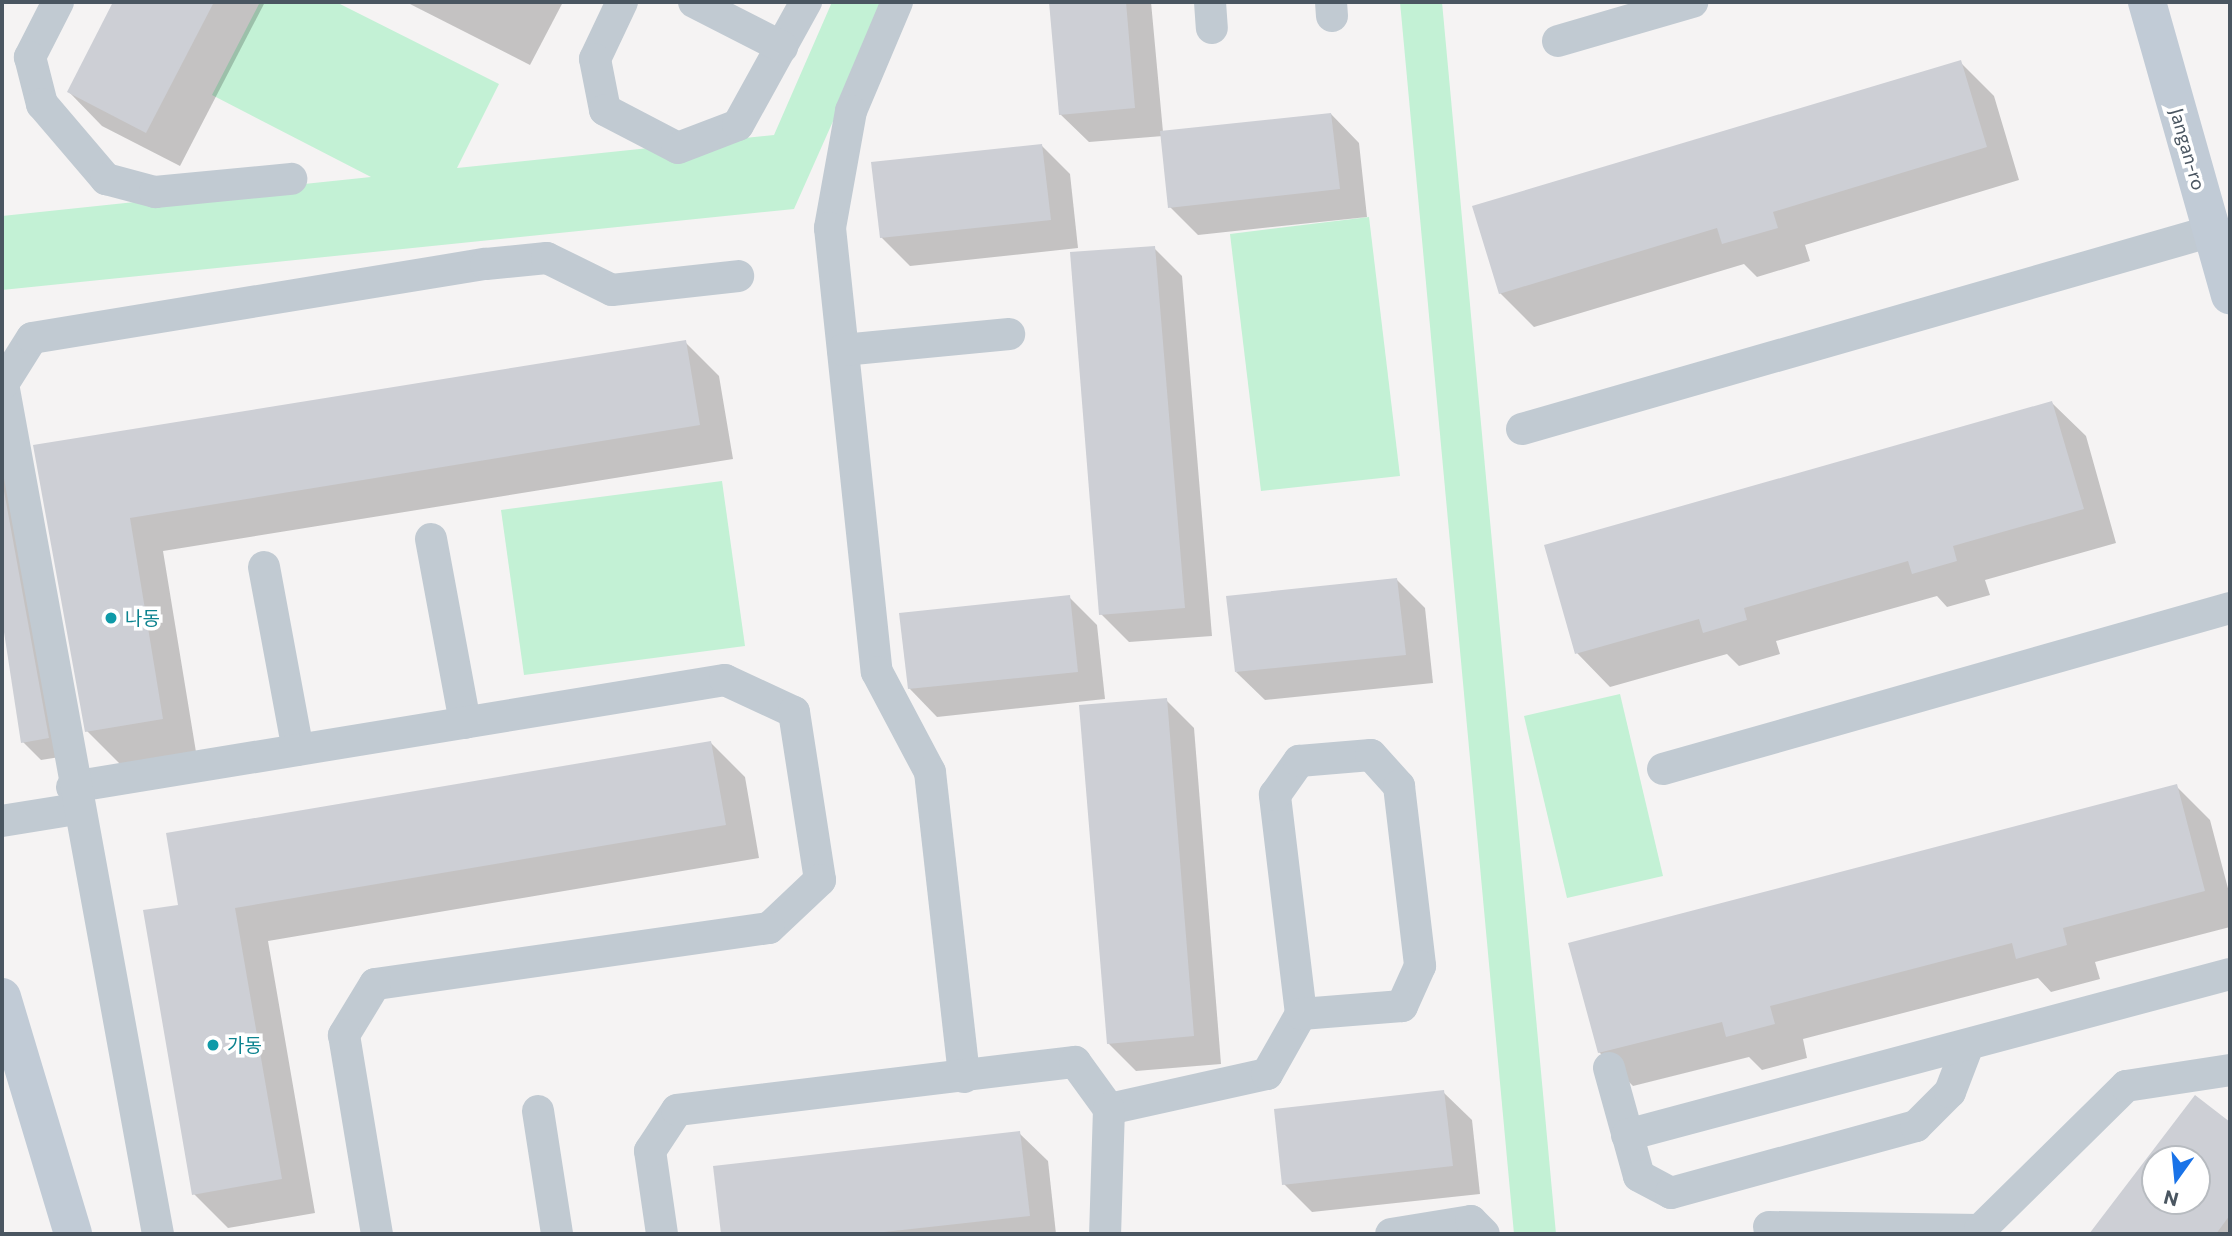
<!DOCTYPE html>
<html>
<head>
<meta charset="utf-8">
<style>
  body { margin:0 }
  #map { position:relative; width:2232px; height:1236px; overflow:hidden; background:#f5f3f3; font-family:Commissioner,"Noto Sans KR",sans-serif }
  div>[style] { position:absolute }
  .green>* { inset:0; background:#c3f1d5 }
  .shadow>* { inset:0; background:#0003 }
  .building>* { inset:0; background:#cdcfd5 }
  .lane>* { height:32px; margin:-16px; padding:0 16px; transform-origin:16px; border-radius:16px; background:#c1cad2 }
  .secondary>* { height:38px; margin:-19px; padding:0 19px; transform-origin:19px; border-radius:19px; background:#c1cbd6 }
  .dots>* { width:19px; height:19px; translate:-50% -50%; box-sizing:border-box; border:4px solid #fff; border-radius:50% }
  span { translate:-50% -50%; white-space:nowrap; text-align:center; line-height:1.15; -webkit-text-stroke:7px #fff; paint-order:stroke }
  .street-label { font-size:19px; color:#4a5661 }
  .culture-label { font-size:19px; color:#0d838f }
  .left { translate:0 -50%; text-align:left }
  .frame { position:absolute; inset:0; border:4px solid #4a5661; pointer-events:none }
  .north { position:absolute; left:2141px; top:1145px; width:70px; height:70px; box-sizing:border-box; background:#fff; border:2px solid #b7bbc0; border-radius:50%; rotate:195deg; font-size:19px; font-weight:700; line-height:28px; text-align:center; color:#4a5661 }
  .north::after { content:''; display:block; margin:auto; width:24px; height:32px; background:#1a73e8; clip-path:polygon(50% 0,100% 100%,50% 72%,0 100%) }
</style>
</head>
<body>
<div id="map">
  <div class="green">
    <div style="clip-path:polygon(260px 2px,336px 2px,499px 84px,457px 168px,774px 135px,832px 2px,886px 2px,794px 209px,2px 290px,2px 216px,371px 177px,212px 95px)"></div>
    <div style="clip-path:polygon(1400px 2px,1442px 2px,1556px 1234px,1514px 1234px)"></div>
    <div style="clip-path:polygon(1369px 217px,1400px 476px,1261px 491px,1230px 234px)"></div>
    <div style="clip-path:polygon(722px 481px,745px 646px,524px 675px,501px 510px)"></div>
    <div style="clip-path:polygon(1620px 694px,1663px 876px,1567px 898px,1524px 716px)"></div>
  </div>
  <div class="shadow">
    <div style="clip-path:polygon(115px 2px,265px 2px,180px 166px,102px 126px,69px 92px)"></div>
    <div style="clip-path:polygon(406px 2px,563px 2px,530px 65px)"></div>
    <div style="clip-path:polygon(1051px 2px,1151px 2px,1163px 132px,1331px 114px,1359px 143px,1367px 217px,1198px 235px,1170px 207px,1163px 136px,1089px 142px,1060px 114px)"></div>
    <div style="clip-path:polygon(1960px 62px,1994px 96px,2019px 180px,1805px 245px,1810px 261px,1757px 277px,1744px 264px,1534px 327px,1500px 293px)"></div>
    <div style="clip-path:polygon(1042px 146px,1070px 174px,1078px 248px,910px 266px,881px 237px)"></div>
    <div style="clip-path:polygon(1154px 248px,1182px 276px,1212px 636px,1129px 642px,1101px 614px)"></div>
    <div style="clip-path:polygon(685px 342px,719px 376px,733px 459px,163px 551px,196px 752px,121px 765px,87px 731px,35px 447px)"></div>
    <div style="clip-path:polygon(2052px 403px,2086px 436px,2116px 543px,1985px 580px,1990px 595px,1947px 607px,1937px 596px,1776px 641px,1780px 654px,1739px 666px,1727px 654px,1610px 687px,1577px 653px)"></div>
    <div style="clip-path:polygon(2px 459px,66px 756px,41px 760px,23px 742px,2px 607px)"></div>
    <div style="clip-path:polygon(1397px 580px,1425px 608px,1433px 683px,1265px 700px,1236px 672px)"></div>
    <div style="clip-path:polygon(1069px 597px,1097px 625px,1105px 699px,937px 717px,909px 688px)"></div>
    <div style="clip-path:polygon(1166px 700px,1194px 728px,1221px 1064px,1136px 1071px,1108px 1043px)"></div>
    <div style="clip-path:polygon(711px 743px,745px 777px,759px 858px,268px 941px,315px 1213px,228px 1228px,194px 1194px,180px 906px)"></div>
    <div style="clip-path:polygon(2176px 786px,2210px 820px,2230px 896px,2230px 927px,2095px 962px,2100px 979px,2051px 992px,2038px 978px,1803px 1039px,1807px 1058px,1762px 1070px,1749px 1057px,1633px 1086px,1599px 1052px)"></div>
    <div style="clip-path:polygon(1443px 1092px,1472px 1120px,1480px 1194px,1312px 1212px,1284px 1184px)"></div>
    <div style="clip-path:polygon(evenodd,2195px 1097px,2230px 1124px,2230px 1234px,2091px 1234px,2195px 1097px,2155px 1159px,2197px 1159px,2197px 1201px,2155px 1201px,2155px 1159px)"></div>
    <div style="clip-path:polygon(1019px 1133px,1048px 1161px,1056px 1234px,722px 1234px,715px 1167px)"></div>
  </div>
  <div class="building">
    <div style="clip-path:polygon(113px 2px,214px 2px,146px 133px,67px 92px)"></div>
    <div style="clip-path:polygon(1049px 2px,1126px 2px,1135px 108px,1059px 115px)"></div>
    <div style="clip-path:polygon(1961px 60px,1987px 147px,1773px 212px,1778px 228px,1722px 244px,1717px 228px,1499px 294px,1472px 206px)"></div>
    <div style="clip-path:polygon(1331px 113px,1340px 189px,1168px 208px,1160px 131px)"></div>
    <div style="clip-path:polygon(1042px 144px,1051px 220px,880px 238px,871px 162px)"></div>
    <div style="clip-path:polygon(1155px 246px,1185px 608px,1099px 615px,1070px 252px)"></div>
    <div style="clip-path:polygon(686px 340px,700px 425px,130px 518px,163px 719px,85px 732px,33px 445px)"></div>
    <div style="clip-path:polygon(2052px 401px,2084px 509px,1953px 546px,1957px 561px,1912px 574px,1908px 561px,1744px 608px,1747px 620px,1703px 633px,1699px 619px,1575px 654px,1544px 545px)"></div>
    <div style="clip-path:polygon(2px 480px,49px 738px,21px 743px,2px 619px)"></div>
    <div style="clip-path:polygon(1397px 578px,1406px 655px,1235px 672px,1226px 596px)"></div>
    <div style="clip-path:polygon(1070px 595px,1078px 672px,908px 689px,899px 613px)"></div>
    <div style="clip-path:polygon(1167px 698px,1194px 1036px,1107px 1044px,1079px 705px)"></div>
    <div style="clip-path:polygon(711px 741px,726px 825px,235px 908px,282px 1179px,192px 1195px,143px 910px,178px 905px,166px 833px)"></div>
    <div style="clip-path:polygon(2177px 784px,2205px 891px,2063px 928px,2067px 945px,2016px 959px,2012px 943px,1770px 1006px,1775px 1024px,1726px 1037px,1722px 1022px,1598px 1053px,1568px 943px)"></div>
    <div style="clip-path:polygon(1444px 1090px,1453px 1166px,1282px 1185px,1274px 1109px)"></div>
    <div style="clip-path:polygon(evenodd,2195px 1095px,2230px 1122px,2230px 1215px,2216px 1234px,2089px 1234px,2195px 1095px,2155px 1159px,2197px 1159px,2197px 1201px,2155px 1201px,2155px 1159px)"></div>
    <div style="clip-path:polygon(1020px 1131px,1030px 1216px,866px 1234px,721px 1234px,713px 1166px)"></div>
  </div>
  <div class="lane">
    <div style="left:58px;top:2px;width:62px;rotate:117deg"></div>
    <div style="left:30px;top:57px;width:49px;rotate:75.7deg"></div>
    <div style="left:42px;top:104px;width:99px;rotate:49.5deg"></div>
    <div style="left:106px;top:179px;width:51px;rotate:14.9deg"></div>
    <div style="left:155px;top:192px;width:137px;rotate:-5.5deg"></div>
    <div style="left:622px;top:2px;width:63px;rotate:115.3deg"></div>
    <div style="left:595px;top:59px;width:52px;rotate:78.9deg"></div>
    <div style="left:605px;top:110px;width:82px;rotate:27.5deg"></div>
    <div style="left:678px;top:148px;width:64px;rotate:-21deg"></div>
    <div style="left:738px;top:125px;width:141px;rotate:-61.1deg"></div>
    <div style="left:694px;top:2px;width:99px;rotate:27.1deg"></div>
    <div style="left:897px;top:2px;width:118px;rotate:112.9deg"></div>
    <div style="left:851px;top:111px;width:119px;rotate:100.2deg"></div>
    <div style="left:830px;top:228px;width:446px;rotate:84deg"></div>
    <div style="left:877px;top:672px;width:113px;rotate:62.1deg"></div>
    <div style="left:930px;top:772px;width:307px;rotate:83.6deg"></div>
    <div style="left:1210px;top:2px;width:26px;rotate:86deg"></div>
    <div style="left:1331px;top:2px;width:14px;rotate:86deg"></div>
    <div style="left:1558px;top:41px;width:140px;rotate:-16.2deg"></div>
    <div style="left:843px;top:350px;width:167px;rotate:-5.5deg"></div>
    <div style="left:1522px;top:429px;width:718px;rotate:-16.01deg"></div>
    <div style="left:431px;top:539px;width:187px;rotate:79.5deg"></div>
    <div style="left:264px;top:567px;width:186px;rotate:79.5deg"></div>
    <div style="left:1663px;top:769px;width:589px;rotate:-15.85deg"></div>
    <div style="left:72px;top:787px;width:662px;rotate:-9.31deg"></div>
    <div style="left:725px;top:680px;width:76px;rotate:24.9deg"></div>
    <div style="left:794px;top:712px;width:170px;rotate:81.2deg"></div>
    <div style="left:820px;top:880px;width:70px;rotate:136.7deg"></div>
    <div style="left:769px;top:928px;width:398px;rotate:171.9deg"></div>
    <div style="left:375px;top:984px;width:60px;rotate:121.3deg"></div>
    <div style="left:344px;top:1035px;width:202px;rotate:80.6deg"></div>
    <div style="left:2px;top:821px;width:75px;rotate:-9.2deg"></div>
    <div style="left:1609px;top:1068px;width:112px;rotate:74.5deg"></div>
    <div style="left:1639px;top:1176px;width:36px;rotate:28deg"></div>
    <div style="left:1671px;top:1193px;width:254px;rotate:-15.3deg"></div>
    <div style="left:1916px;top:1126px;width:48px;rotate:-45deg"></div>
    <div style="left:1950px;top:1092px;width:50px;rotate:-69deg"></div>
    <div style="left:1109px;top:1109px;width:162px;rotate:-12.5deg"></div>
    <div style="left:1267px;top:1074px;width:69px;rotate:-60.5deg"></div>
    <div style="left:1301px;top:1014px;width:221px;rotate:-96.8deg"></div>
    <div style="left:1275px;top:795px;width:42px;rotate:-54.8deg"></div>
    <div style="left:1299px;top:761px;width:72px;rotate:-4.8deg"></div>
    <div style="left:1371px;top:755px;width:42px;rotate:47.9deg"></div>
    <div style="left:1399px;top:786px;width:181px;rotate:83.3deg"></div>
    <div style="left:1420px;top:966px;width:44px;rotate:114.2deg"></div>
    <div style="left:1402px;top:1006px;width:101px;rotate:175.5deg"></div>
    <div style="left:538px;top:1111px;width:124px;rotate:81.2deg"></div>
    <div style="left:1627px;top:1135px;width:624px;rotate:-14.95deg"></div>
    <div style="left:1769px;top:1227px;width:211px;rotate:0.8deg"></div>
    <div style="left:1980px;top:1230px;width:205px;rotate:-44.6deg"></div>
    <div style="left:2126px;top:1086px;width:105px;rotate:-8.7deg"></div>
    <div style="left:158px;top:1234px;width:864px;rotate:-100.33deg"></div>
    <div style="left:3px;top:384px;width:54px;rotate:-57.8deg"></div>
    <div style="left:32px;top:338px;width:460px;rotate:-9.3deg"></div>
    <div style="left:486px;top:264px;width:61px;rotate:-5.6deg"></div>
    <div style="left:547px;top:258px;width:72px;rotate:26.2deg"></div>
    <div style="left:612px;top:290px;width:127px;rotate:-6.3deg"></div>
    <div style="left:662px;top:1234px;width:84px;rotate:-98.2deg"></div>
    <div style="left:650px;top:1151px;width:49px;rotate:-56.6deg"></div>
    <div style="left:677px;top:1110px;width:401px;rotate:-6.9deg"></div>
    <div style="left:1075px;top:1062px;width:58px;rotate:54.1deg"></div>
    <div style="left:1109px;top:1109px;width:125px;rotate:91.8deg"></div>
    <div style="left:1391px;top:1234px;width:81px;rotate:-9.2deg"></div>
    <div style="left:1471px;top:1221px;width:18px;rotate:45deg"></div>
  </div>
  <div class="secondary">
    <div style="left:2147px;top:2px;width:305px;rotate:74.2deg"></div>
    <div style="left:2px;top:997px;width:247px;rotate:73.3deg"></div>
  </div>
  <div class="dots">
    <div style="left:111px;top:618px;background:#0f9aa8"></div>
    <div style="left:213px;top:1045px;background:#0f9aa8"></div>
  </div>
  <div class="street-label">
    <span style="left:2188px;top:149px;rotate:74deg">Jangan-ro</span>
  </div>
  <div class="culture-label">
    <span class="left" style="left:125px;top:618px">나동</span>
    <span class="left" style="left:227px;top:1045px">가동</span>
  </div>
  <div class="frame"></div>
  <div class="north">N</div>
</div>
</body>
</html>
